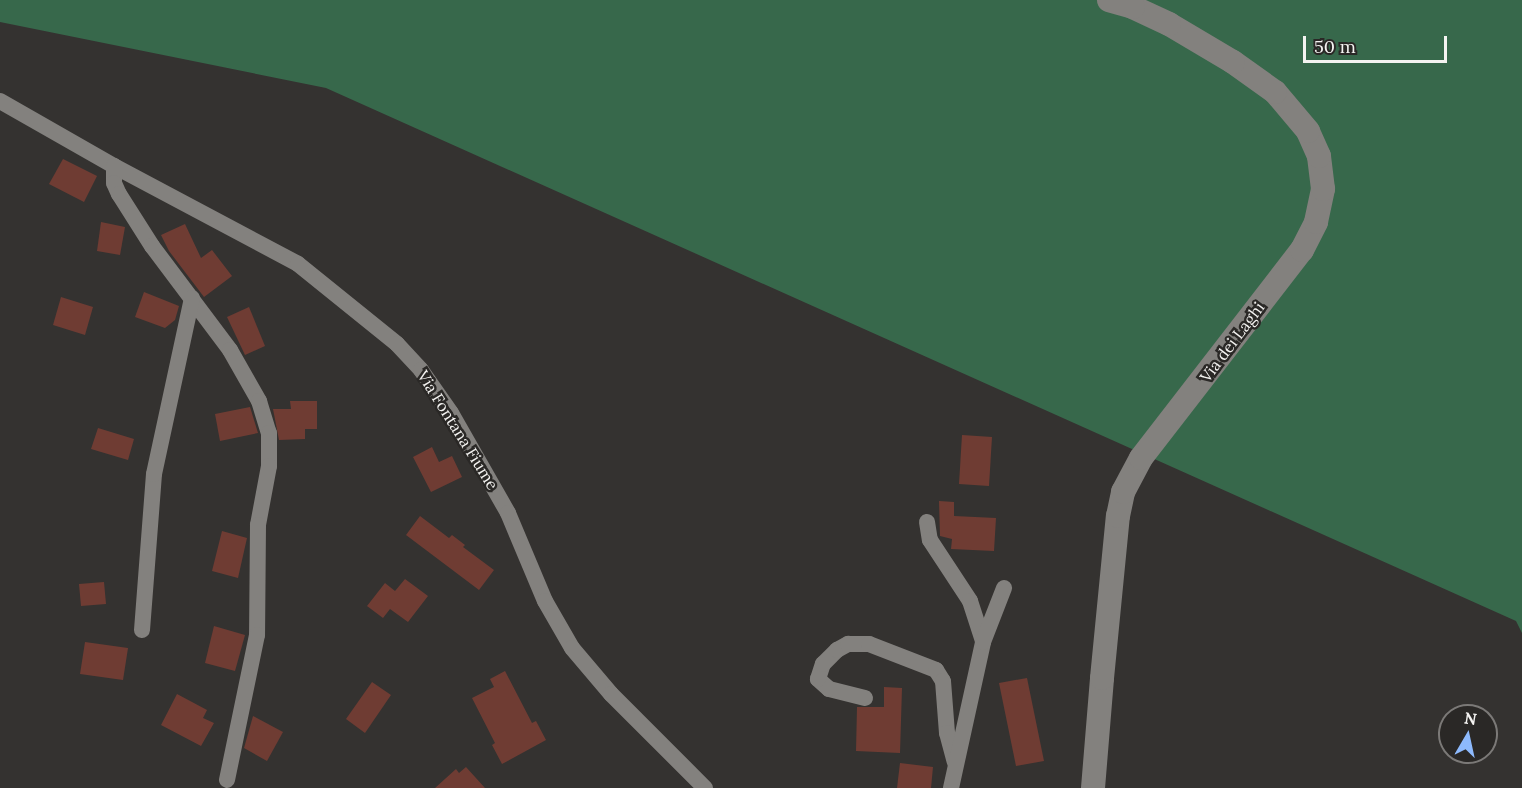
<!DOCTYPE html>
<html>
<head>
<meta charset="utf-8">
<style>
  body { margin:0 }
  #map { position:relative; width:1522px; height:788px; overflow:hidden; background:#343230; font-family:Lora,serif }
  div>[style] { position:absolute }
  .green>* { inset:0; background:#37684b }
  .building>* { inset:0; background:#6f3c33 }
  .minor>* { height:16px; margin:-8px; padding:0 8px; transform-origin:8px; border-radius:8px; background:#83817e }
  .secondary>* { height:24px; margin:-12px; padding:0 12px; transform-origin:12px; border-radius:12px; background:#83817e }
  span { translate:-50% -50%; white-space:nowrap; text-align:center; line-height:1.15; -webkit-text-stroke:5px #2a2826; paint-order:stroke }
  .street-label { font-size:16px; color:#f4f3f1 }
  .north { position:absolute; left:1438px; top:704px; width:60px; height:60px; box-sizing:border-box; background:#2a2826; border:2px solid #7b7977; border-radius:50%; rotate:9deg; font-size:16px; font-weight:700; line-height:24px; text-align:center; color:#f4f3f1 }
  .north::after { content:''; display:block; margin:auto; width:21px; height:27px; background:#8db9fc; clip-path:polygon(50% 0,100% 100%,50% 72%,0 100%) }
  .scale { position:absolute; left:1303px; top:36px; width:144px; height:27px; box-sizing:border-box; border:3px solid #f4f3f1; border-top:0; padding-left:8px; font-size:18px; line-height:21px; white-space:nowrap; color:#f4f3f1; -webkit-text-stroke:4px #2a2826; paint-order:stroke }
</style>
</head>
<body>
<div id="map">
  <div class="green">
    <div style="clip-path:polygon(0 0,1522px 0,1522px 633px,1516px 621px,326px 88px,0 22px)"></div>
  </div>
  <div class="building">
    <div style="clip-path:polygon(63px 159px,97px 176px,84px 202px,49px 184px)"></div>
    <div style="clip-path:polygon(101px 222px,125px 227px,120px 255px,97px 251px)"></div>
    <div style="clip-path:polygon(185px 224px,201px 258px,212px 250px,232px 276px,204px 297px,169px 251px,161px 235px)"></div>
    <div style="clip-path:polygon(144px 292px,179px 306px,175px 320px,165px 328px,135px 317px)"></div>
    <div style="clip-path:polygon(61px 297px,93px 307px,85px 335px,53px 325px)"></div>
    <div style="clip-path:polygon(249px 307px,265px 346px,245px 355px,227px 317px)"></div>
    <div style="clip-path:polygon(290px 401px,317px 401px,317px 429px,305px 429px,305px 439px,279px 440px,273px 409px,291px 409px)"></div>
    <div style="clip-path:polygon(250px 407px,258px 433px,220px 441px,215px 414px)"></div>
    <div style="clip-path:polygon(98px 428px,134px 439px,128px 460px,91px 449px)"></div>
    <div style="clip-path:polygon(962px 435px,992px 437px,989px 486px,959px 484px)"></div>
    <div style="clip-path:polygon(432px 447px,439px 462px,452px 456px,462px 477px,431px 492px,413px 457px)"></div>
    <div style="clip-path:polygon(939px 501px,954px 502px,954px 516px,996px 518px,994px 551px,951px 549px,952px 539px,940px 536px)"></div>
    <div style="clip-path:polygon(420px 516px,449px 538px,452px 535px,465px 545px,463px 547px,494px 570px,479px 590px,406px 535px)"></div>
    <div style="clip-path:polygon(222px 531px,247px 538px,238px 578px,212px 571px)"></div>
    <div style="clip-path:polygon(405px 579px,428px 596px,408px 622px,390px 609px,383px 618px,367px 606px,385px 583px,395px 591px)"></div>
    <div style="clip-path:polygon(104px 582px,106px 604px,81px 606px,79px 584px)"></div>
    <div style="clip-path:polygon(214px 626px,245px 635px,235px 671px,205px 663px)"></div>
    <div style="clip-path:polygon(85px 642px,128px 648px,123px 680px,80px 674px)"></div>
    <div style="clip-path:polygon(505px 671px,532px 723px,536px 721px,546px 740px,502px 764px,492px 745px,495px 743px,472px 698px,494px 687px,490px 679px)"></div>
    <div style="clip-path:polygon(1027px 678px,1044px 761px,1016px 766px,999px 683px)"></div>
    <div style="clip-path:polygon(372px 682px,391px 695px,365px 733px,346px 719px)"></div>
    <div style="clip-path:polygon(884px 687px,902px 688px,900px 753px,856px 751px,857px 707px,884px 707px)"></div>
    <div style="clip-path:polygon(177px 694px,207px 710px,203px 718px,214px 723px,201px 746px,161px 725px)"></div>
    <div style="clip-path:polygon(253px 716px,283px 732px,267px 761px,244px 748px)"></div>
    <div style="clip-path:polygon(900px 763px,933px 767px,931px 788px,897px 788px)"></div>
    <div style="clip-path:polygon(466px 767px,485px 788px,435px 788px,456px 769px,459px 773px)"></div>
  </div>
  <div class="minor">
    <div style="left:0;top:101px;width:131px;rotate:29.7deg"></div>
    <div style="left:114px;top:166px;width:208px;rotate:28deg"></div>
    <div style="left:298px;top:264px;width:127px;rotate:38.9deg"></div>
    <div style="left:397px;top:344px;width:35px;rotate:47deg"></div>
    <div style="left:421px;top:370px;width:52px;rotate:55.1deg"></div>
    <div style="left:451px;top:413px;width:115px;rotate:60.3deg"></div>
    <div style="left:508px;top:513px;width:95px;rotate:67.2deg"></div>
    <div style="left:545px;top:601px;width:54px;rotate:60.1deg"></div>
    <div style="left:572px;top:648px;width:60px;rotate:49.7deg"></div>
    <div style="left:611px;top:694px;width:133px;rotate:45deg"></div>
    <div style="left:114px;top:166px;width:17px;rotate:90deg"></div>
    <div style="left:114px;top:183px;width:12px;rotate:66deg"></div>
    <div style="left:119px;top:194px;width:62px;rotate:57.6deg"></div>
    <div style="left:152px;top:246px;width:130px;rotate:53.1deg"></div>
    <div style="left:230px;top:350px;width:59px;rotate:60.4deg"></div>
    <div style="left:259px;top:401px;width:34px;rotate:73deg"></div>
    <div style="left:269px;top:433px;width:33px;rotate:90deg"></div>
    <div style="left:269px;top:466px;width:60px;rotate:100.6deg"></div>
    <div style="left:258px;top:525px;width:110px;rotate:90.5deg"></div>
    <div style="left:257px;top:635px;width:148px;rotate:101.7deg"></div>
    <div style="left:927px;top:522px;width:18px;rotate:81deg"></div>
    <div style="left:930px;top:540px;width:73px;rotate:56.7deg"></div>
    <div style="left:970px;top:601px;width:42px;rotate:72deg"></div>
    <div style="left:142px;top:630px;width:156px;rotate:-85.6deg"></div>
    <div style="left:154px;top:474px;width:180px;rotate:-77.8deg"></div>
    <div style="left:865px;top:698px;width:37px;rotate:-166deg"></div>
    <div style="left:829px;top:689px;width:15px;rotate:-138deg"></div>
    <div style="left:818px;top:679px;width:16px;rotate:-72deg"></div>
    <div style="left:823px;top:664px;width:20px;rotate:-45deg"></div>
    <div style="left:837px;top:650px;width:13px;rotate:-29deg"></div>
    <div style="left:848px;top:644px;width:21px"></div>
    <div style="left:869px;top:644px;width:72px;rotate:21.2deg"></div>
    <div style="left:936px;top:670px;width:13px;rotate:58deg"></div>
    <div style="left:943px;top:681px;width:52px;rotate:85.6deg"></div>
    <div style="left:947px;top:733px;width:30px;rotate:75deg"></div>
    <div style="left:951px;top:788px;width:149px;rotate:-77.6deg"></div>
    <div style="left:983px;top:642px;width:58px;rotate:-68.7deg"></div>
  </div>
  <div class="secondary">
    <div style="left:1093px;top:788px;width:110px;rotate:-85.3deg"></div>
    <div style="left:1102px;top:678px;width:163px;rotate:-84.4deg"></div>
    <div style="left:1118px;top:516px;width:25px;rotate:-78deg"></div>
    <div style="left:1123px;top:492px;width:38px;rotate:-62deg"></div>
    <div style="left:1141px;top:458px;width:263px;rotate:-52.3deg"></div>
    <div style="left:1302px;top:250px;width:31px;rotate:-63deg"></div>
    <div style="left:1316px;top:222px;width:34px;rotate:-78deg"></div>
    <div style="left:1323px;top:189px;width:33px;rotate:-97deg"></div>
    <div style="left:1319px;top:156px;width:27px;rotate:-114deg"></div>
    <div style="left:1308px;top:131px;width:51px;rotate:-130.2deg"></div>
    <div style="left:1275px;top:92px;width:52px;rotate:-144.5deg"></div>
    <div style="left:1233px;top:62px;width:74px;rotate:-149.3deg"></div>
    <div style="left:1169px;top:24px;width:40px;rotate:-155deg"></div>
    <div style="left:1133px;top:7px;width:25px;rotate:-164deg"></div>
  </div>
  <div class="street-label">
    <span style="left:1232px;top:342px;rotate:-53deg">Via dei Laghi</span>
    <span style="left:458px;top:430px;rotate:58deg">Via Fontana Fiume</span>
  </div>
  <div class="north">N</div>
  <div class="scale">50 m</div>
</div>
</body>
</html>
